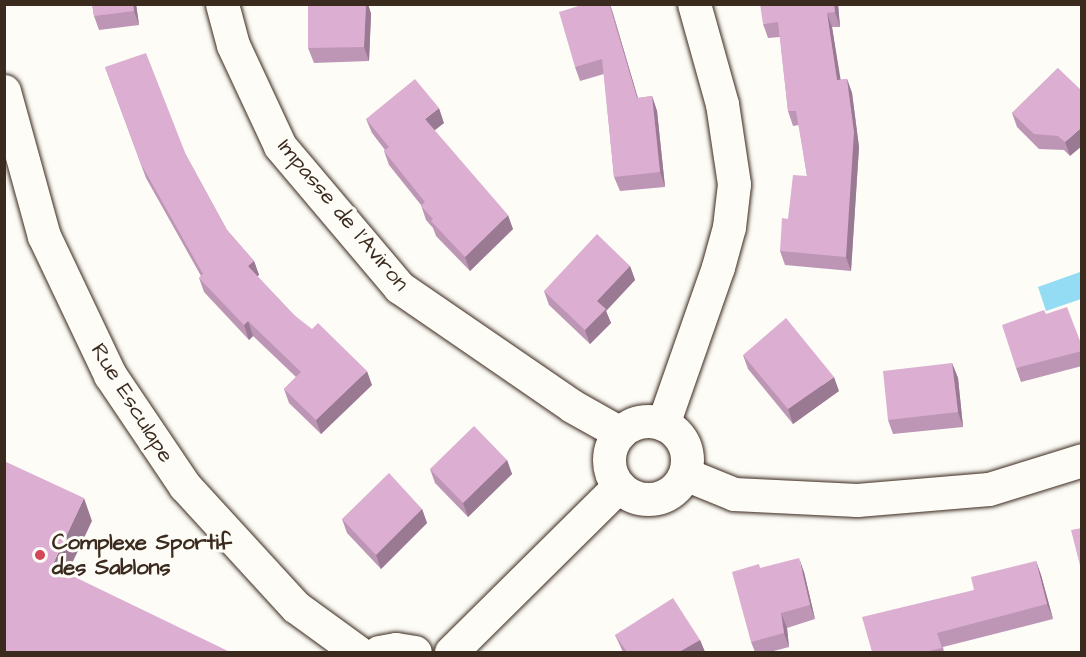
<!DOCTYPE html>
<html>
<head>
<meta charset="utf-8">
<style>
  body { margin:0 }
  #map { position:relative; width:1086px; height:657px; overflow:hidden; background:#fdfcf7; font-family:"Architects Daughter",sans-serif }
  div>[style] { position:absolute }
  .water>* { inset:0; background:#93dcf4 }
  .roads { filter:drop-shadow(0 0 2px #3b2a1e) drop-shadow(0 0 2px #3b2a1e) }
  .minor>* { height:33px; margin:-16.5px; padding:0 16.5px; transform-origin:16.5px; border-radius:16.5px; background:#fdfcf7 }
  .minor>.ring { margin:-16.5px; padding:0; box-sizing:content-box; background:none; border:33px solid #fdfcf7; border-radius:50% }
  .wall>* { inset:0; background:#bd96b5 }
  .shaded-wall>* { inset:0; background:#9a7a93 }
  .building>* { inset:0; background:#dcafd2 }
  .dots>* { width:16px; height:16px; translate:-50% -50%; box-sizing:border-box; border:3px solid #fdfcf7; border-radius:50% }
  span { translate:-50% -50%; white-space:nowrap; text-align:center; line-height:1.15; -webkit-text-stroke:6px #fdfcf7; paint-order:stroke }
  .street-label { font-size:22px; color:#3b2a1e }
  .poi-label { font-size:22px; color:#3b2a1e; font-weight:700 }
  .left { translate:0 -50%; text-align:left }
  .frame { position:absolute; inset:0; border:6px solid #3b2a1e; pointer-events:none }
</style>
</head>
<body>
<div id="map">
  <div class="water">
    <div style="clip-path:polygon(1080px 272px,1081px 299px,1046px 311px,1038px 287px)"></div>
  </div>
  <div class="roads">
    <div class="minor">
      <div style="left:222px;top:4px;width:42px;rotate:75deg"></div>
      <div style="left:233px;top:45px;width:111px;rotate:65deg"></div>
      <div style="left:280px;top:146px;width:185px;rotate:49.8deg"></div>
      <div style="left:399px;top:287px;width:210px;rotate:34.5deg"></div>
      <div style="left:572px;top:406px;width:55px;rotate:29.4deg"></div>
      <div style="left:4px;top:91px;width:150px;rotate:74.6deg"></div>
      <div style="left:44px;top:236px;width:154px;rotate:64.6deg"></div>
      <div style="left:110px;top:375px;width:134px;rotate:56deg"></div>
      <div style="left:185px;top:486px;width:164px;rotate:47.5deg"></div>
      <div style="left:296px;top:607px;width:77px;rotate:36deg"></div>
      <div class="ring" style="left:609px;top:421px;width:45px;height:45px"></div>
      <div style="left:663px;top:424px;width:166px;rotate:-70.7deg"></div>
      <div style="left:718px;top:267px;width:41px;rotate:-74.6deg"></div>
      <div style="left:729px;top:227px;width:43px;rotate:-83.4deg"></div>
      <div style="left:734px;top:184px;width:81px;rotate:-98.5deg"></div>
      <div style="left:722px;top:104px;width:104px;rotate:-105.6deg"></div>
      <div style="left:685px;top:474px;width:53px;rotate:22.2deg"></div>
      <div style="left:734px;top:494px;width:123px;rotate:2.8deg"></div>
      <div style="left:857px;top:500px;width:132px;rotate:-4.8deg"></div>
      <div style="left:989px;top:489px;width:97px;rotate:-17.3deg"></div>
      <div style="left:379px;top:652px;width:17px;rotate:-10deg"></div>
      <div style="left:396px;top:649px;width:19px;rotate:9deg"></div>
      <div style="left:451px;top:652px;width:236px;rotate:-44.7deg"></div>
    </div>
  </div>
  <div class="wall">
    <div style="clip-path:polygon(92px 4px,136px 4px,139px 25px,99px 30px,94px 16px)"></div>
    <div style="clip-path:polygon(308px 4px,368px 4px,371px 14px,369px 61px,314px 63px,308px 48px)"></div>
    <div style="clip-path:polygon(610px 4px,638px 98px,652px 96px,657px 111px,665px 187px,620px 191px,614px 177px,604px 74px,580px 81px,575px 67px)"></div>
    <div style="clip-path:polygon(838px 4px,840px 27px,832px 27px,840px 80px,847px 79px,852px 93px,859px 147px,851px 271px,785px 265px,780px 251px,788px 219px,807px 176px,799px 125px,793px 126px,788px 111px,780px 37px,768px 38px,763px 24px)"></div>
    <div style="clip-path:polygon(105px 67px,186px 155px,227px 230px,254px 261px,259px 275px,257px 276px,294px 315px,372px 385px,321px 434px,289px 403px,284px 389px,296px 377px,253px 336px,249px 340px,204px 292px,199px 278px,201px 276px,146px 178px)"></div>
    <div style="clip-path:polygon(1058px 68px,1070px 156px,1064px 150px,1039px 149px,1017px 127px,1012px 113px)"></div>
    <div style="clip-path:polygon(366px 119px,444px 123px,434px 130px,513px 229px,470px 271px,436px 236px,433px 228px,426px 220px,421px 205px,389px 165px,384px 151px,385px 150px,372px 133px)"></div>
    <div style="clip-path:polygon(630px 266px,635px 280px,606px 311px,611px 323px,590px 344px,549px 305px,544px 291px)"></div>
    <div style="clip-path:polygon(1046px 314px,1082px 346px,1082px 366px,1021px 382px,1016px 368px)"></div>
    <div style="clip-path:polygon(743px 355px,839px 391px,793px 424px,748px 369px)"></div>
    <div style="clip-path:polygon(952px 363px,958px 378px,963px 427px,893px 434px,888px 420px)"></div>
    <div style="clip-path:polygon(507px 460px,512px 474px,468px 517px,435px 483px,430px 469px)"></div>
    <div style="clip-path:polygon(422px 509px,427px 523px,381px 569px,347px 533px,342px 519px)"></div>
    <div style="clip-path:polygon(1036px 561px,1041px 575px,1053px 619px,943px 647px,944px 652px,872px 652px,974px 590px)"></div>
    <div style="clip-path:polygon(760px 568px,804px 572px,815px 619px,787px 628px,789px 647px,770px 652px,755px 652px,751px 642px)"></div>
    <div style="clip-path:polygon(615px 635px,700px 640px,705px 652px,623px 652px)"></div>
  </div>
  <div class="shaded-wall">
    <div style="clip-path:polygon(133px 4px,136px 4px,139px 25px,134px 11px)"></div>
    <div style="clip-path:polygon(366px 4px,368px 4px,371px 14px,369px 61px,364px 47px)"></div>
    <div style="clip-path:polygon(610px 4px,613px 13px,642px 113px,637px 98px)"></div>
    <div style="clip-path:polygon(834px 4px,838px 4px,840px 27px,835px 12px)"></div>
    <div style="clip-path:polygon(827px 13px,832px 27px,843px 94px,837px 80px)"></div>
    <div style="clip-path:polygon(847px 79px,852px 93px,859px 147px,851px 271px,846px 257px)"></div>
    <div style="clip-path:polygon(652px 96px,657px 111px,665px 187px,660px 172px)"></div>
    <div style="clip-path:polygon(439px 108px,444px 123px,430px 134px,425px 119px)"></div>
    <div style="clip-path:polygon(1082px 127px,1082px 146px,1070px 156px,1065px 142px)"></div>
    <div style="clip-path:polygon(508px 215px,513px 229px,470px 271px,465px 257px)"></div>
    <div style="clip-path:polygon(254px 261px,259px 275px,253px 280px,248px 266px)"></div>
    <div style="clip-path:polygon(630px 266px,635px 280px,606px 311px,611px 323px,590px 344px,585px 330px,597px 301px)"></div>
    <div style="clip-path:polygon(248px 321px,253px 336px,249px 340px,244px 325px)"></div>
    <div style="clip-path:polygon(952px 363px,958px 378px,963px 427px,958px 412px)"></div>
    <div style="clip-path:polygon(367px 371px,372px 385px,321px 434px,316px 420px)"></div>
    <div style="clip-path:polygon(834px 377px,839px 391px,793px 424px,788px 409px)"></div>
    <div style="clip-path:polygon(507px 460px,512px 474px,468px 517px,463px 503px)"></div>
    <div style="clip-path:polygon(84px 498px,92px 521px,60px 589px,52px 566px)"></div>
    <div style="clip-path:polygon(422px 509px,427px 523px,381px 569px,376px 555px)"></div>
    <div style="clip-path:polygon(799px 558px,804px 572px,815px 619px,810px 605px)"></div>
    <div style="clip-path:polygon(1036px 561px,1041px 575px,1053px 619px,1047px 604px)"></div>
    <div style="clip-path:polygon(781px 613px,787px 628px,789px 647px,784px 633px)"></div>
    <div style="clip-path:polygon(700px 640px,705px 652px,679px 652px)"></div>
  </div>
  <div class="building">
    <div style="clip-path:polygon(92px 4px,133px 4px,134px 11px,94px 16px)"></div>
    <div style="clip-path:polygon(308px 4px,366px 4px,364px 47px,308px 48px)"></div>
    <div style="clip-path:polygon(585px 4px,609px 4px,637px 98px,652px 96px,660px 172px,614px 177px,602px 59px,575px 67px,559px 12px)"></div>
    <div style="clip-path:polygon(760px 4px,834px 4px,835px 12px,827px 13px,837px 80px,847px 79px,854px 132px,846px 257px,780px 251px,782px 218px,788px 219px,793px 175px,807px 176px,796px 111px,788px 111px,778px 22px,763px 24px)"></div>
    <div style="clip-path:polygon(146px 53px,186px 155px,227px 230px,254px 261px,248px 266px,294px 315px,312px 329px,318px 323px,367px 371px,316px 420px,284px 389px,301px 372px,248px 321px,244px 325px,199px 278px,203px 274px,141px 164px,105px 67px)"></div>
    <div style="clip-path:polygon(1058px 68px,1082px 91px,1082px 127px,1065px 142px,1058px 136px,1034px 134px,1012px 113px)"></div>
    <div style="clip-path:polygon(415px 79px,439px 108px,425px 119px,508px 215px,465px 257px,431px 221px,433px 219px,421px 206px,425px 202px,384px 151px,389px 147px,366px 119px)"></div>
    <div style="clip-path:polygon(597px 234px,630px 266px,597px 301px,606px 309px,585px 330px,544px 291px)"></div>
    <div style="clip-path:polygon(1067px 307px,1082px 346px,1082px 351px,1016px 368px,1002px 325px,1044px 310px,1046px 314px)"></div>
    <div style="clip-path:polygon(786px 318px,834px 377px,788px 409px,743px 355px)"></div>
    <div style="clip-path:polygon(952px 363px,958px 412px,888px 420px,883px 371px)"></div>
    <div style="clip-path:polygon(474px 426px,507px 460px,463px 503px,430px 469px)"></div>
    <div style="clip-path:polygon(4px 461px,84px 498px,52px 566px,230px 652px,4px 652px)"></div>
    <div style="clip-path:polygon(389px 473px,422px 509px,376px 555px,342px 519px)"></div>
    <div style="clip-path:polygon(1082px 528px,1082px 573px,1071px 530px)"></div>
    <div style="clip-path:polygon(799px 558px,810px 605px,781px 613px,784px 633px,751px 642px,732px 572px,759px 564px,760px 568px)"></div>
    <div style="clip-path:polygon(1036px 561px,1047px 604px,937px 633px,942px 648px,924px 652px,872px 652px,862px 617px,974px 590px,971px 577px)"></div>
    <div style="clip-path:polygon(673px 598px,700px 640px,679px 652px,627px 652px,615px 635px)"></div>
  </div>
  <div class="dots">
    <div style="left:40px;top:555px;background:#d1495b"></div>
  </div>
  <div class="street-label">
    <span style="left:343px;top:215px;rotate:50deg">Impasse de l'Aviron</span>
    <span style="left:132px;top:403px;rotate:58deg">Rue Esculape</span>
  </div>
  <div class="poi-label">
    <span class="left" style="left:52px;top:555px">Complexe Sportif<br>des Sablons</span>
  </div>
  <div class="frame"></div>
</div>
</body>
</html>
